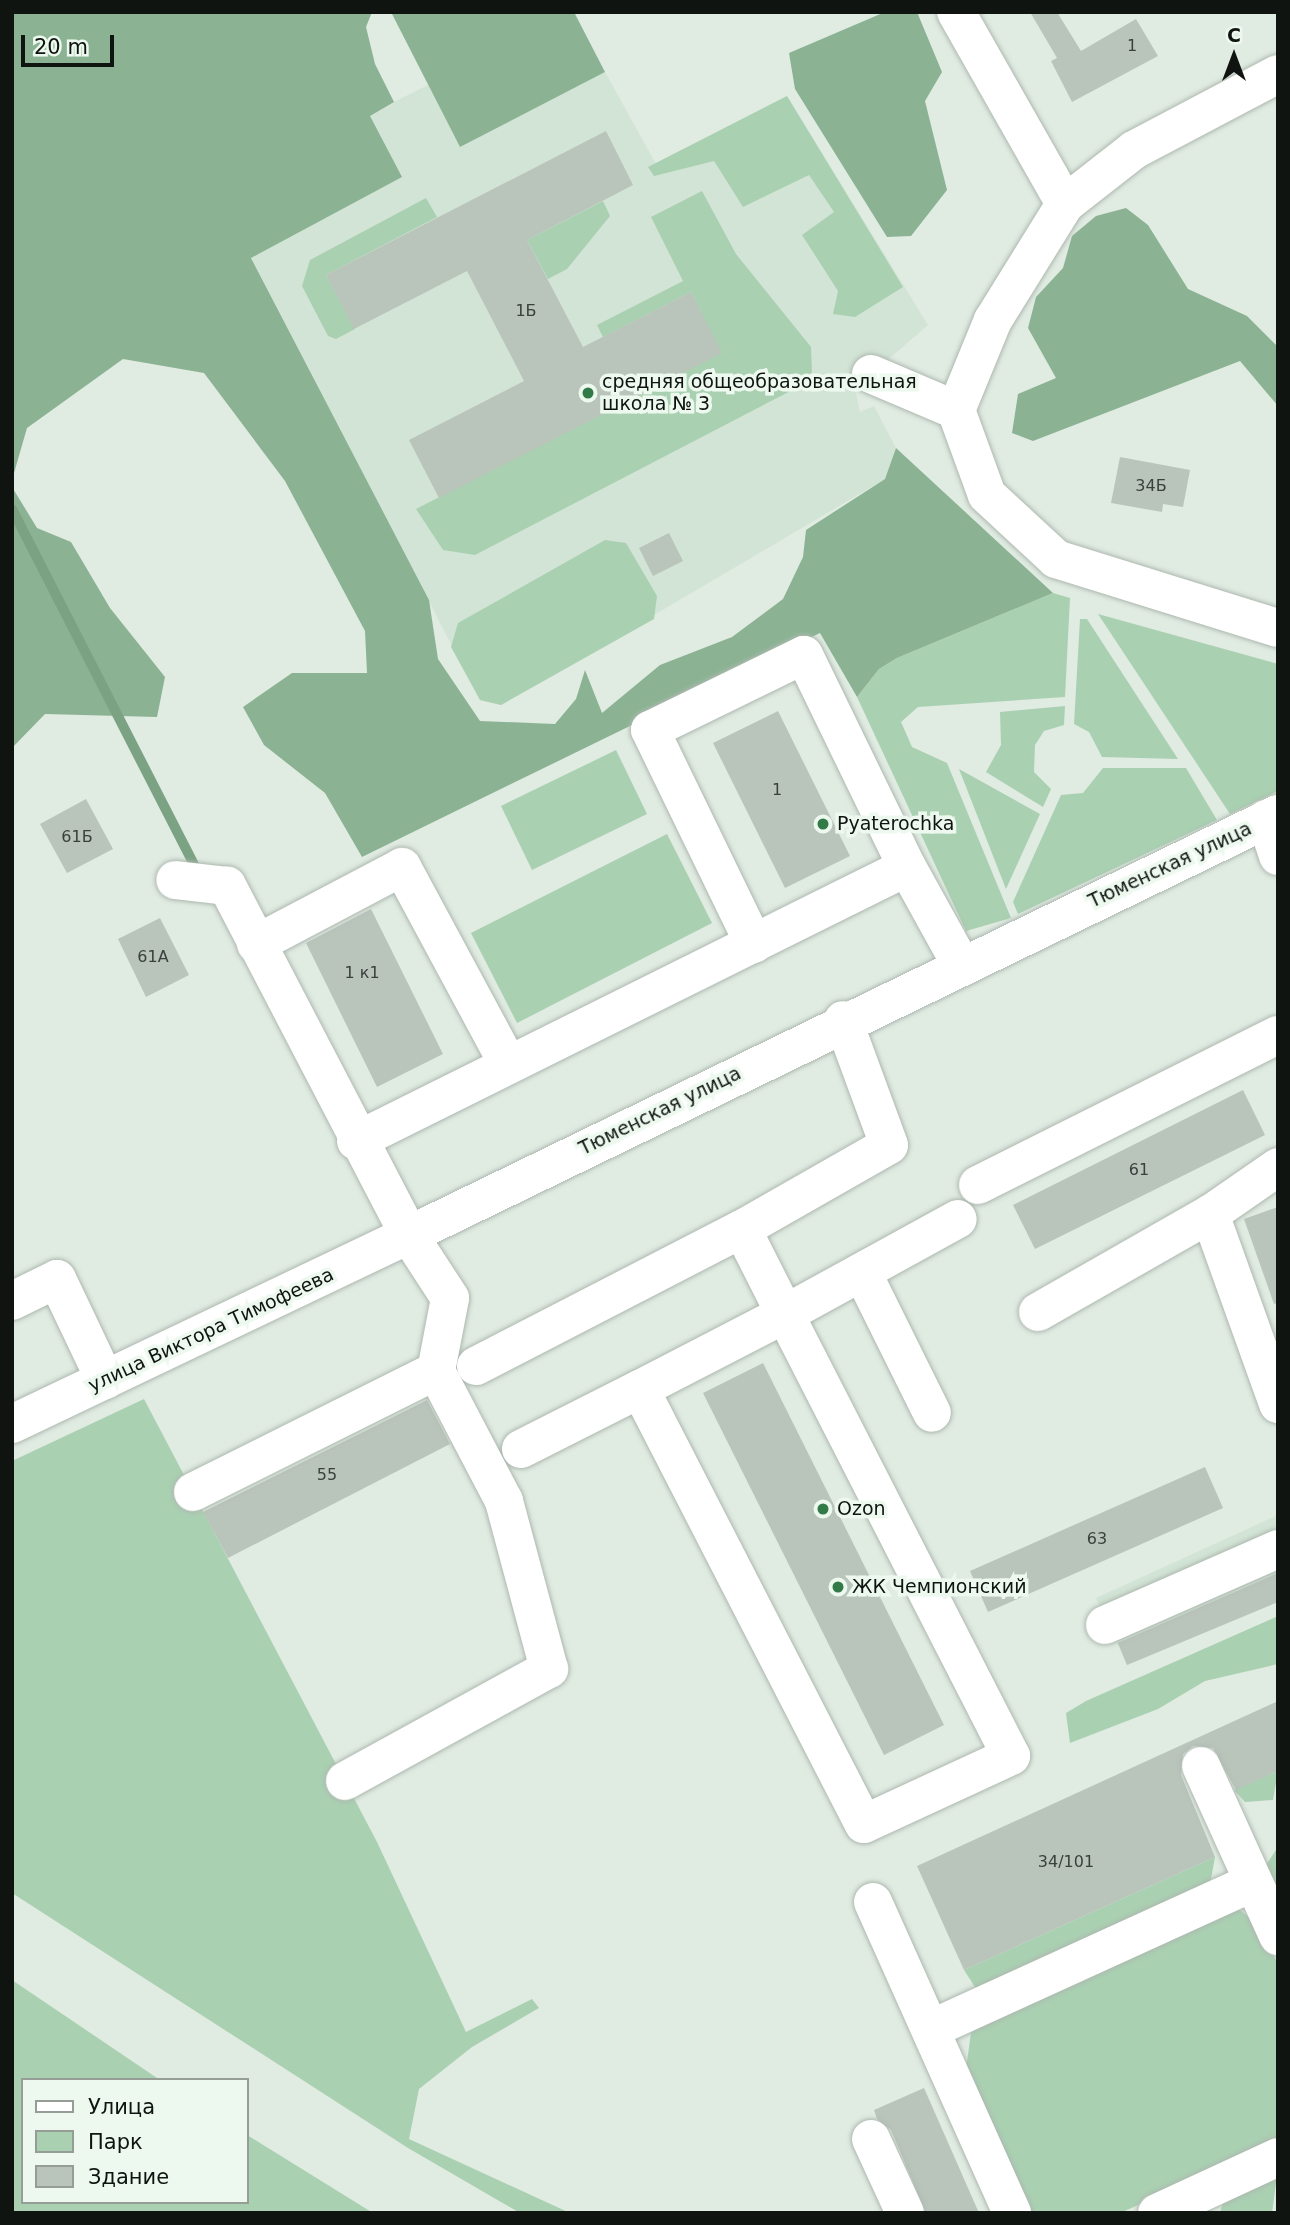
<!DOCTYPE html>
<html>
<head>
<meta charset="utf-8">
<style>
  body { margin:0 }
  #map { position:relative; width:1290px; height:2225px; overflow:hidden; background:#e0ebe2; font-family:"DejaVu Sans",sans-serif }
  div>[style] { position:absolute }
  .built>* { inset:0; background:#d2e4d5 }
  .green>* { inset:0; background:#aad0b2 }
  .forest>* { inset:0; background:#8bb393 }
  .stream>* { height:10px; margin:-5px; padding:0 5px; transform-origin:5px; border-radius:5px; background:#7ba283 }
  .building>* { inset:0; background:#b9c4bb }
  .roads { filter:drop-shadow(0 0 2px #adb8af) drop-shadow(0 0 2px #adb8af) }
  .minor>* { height:38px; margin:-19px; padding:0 19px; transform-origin:19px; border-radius:19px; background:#fff }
  .dots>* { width:19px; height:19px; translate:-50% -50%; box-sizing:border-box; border:4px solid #edf9ef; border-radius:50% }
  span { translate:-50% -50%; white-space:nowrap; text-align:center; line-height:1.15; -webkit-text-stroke:7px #edf9ef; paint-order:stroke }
  .number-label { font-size:16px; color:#3a403c }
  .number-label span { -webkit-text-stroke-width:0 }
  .poi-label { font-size:19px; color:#101411 }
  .left { translate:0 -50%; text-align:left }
  .street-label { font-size:19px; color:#101411 }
  .frame { position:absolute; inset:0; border:14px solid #101411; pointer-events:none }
  .legend { position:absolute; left:21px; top:2078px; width:228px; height:126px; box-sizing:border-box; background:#edf9ef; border:2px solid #959d96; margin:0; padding:9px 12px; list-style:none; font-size:21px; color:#101411 }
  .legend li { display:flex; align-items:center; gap:14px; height:35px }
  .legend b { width:35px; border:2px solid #959d96 }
  .north { position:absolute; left:1199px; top:21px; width:70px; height:70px; -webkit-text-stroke:5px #edf9ef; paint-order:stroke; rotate:0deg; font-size:19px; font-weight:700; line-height:28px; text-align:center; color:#101411 }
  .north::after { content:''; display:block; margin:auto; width:24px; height:32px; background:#101411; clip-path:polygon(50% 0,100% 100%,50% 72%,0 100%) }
  .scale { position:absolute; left:21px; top:35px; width:93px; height:32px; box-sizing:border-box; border:4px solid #101411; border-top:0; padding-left:9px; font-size:21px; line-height:24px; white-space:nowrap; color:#101411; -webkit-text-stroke:5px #edf9ef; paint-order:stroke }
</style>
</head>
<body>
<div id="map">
  <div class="built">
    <div style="clip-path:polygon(605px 72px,656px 164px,787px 96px,928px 325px,855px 388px,860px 412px,874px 406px,896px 448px,885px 479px,501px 705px,480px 700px,251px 257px,401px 177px,369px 116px,394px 102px,428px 85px,460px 147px)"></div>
    <div style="clip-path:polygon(1278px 1515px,1278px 1602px,1127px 1665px,1096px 1598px)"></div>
  </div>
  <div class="green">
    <div style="clip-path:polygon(787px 96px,903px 287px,855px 317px,833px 314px,838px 291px,802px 235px,834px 212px,809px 175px,743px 207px,714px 161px,654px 176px,648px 167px)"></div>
    <div style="clip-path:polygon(702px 191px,736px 254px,811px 347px,812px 373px,798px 387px,475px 555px,443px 550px,416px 509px,721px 353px,691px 292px,603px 337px,597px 325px,683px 281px,651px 217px)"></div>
    <div style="clip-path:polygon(426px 198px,437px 217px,326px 275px,355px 329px,336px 339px,328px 336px,302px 286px,310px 260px)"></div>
    <div style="clip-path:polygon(603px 201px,610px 216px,567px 269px,548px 279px,527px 240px)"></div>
    <div style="clip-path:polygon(605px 540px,626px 543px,657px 596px,654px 619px,501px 705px,480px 700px,451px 647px,458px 623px)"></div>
    <div style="clip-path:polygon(1053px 593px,1070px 598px,1065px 697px,918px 707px,901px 722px,912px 747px,947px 763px,1011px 918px,966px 931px,857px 697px,879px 669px,897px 658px)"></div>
    <div style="clip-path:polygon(1098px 614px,1278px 664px,1278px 791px,1230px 814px)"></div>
    <div style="clip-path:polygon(1080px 619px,1087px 619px,1178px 759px,1102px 757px,1089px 732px,1074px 724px)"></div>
    <div style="clip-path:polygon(1065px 706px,1064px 725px,1044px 731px,1035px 745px,1034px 772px,1051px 789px,1043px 807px,986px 772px,1001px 745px,1000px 712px)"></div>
    <div style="clip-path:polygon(616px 750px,647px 814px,532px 870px,501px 806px)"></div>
    <div style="clip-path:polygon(1103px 768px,1186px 768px,1217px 820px,1018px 914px,1013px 902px,1061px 795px,1083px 793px)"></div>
    <div style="clip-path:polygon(959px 769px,1040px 814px,1006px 889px)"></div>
    <div style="clip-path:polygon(667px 834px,712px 923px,517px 1023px,471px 933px)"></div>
    <div style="clip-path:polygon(144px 1399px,377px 1842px,466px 2032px,532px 1999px,539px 2008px,472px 2047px,419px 2089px,409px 2139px,570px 2213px,520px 2213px,408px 2148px,12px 1893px,12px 1461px)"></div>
    <div style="clip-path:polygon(1278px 1616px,1278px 1664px,1205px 1681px,1158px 1709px,1070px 1743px,1066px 1713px,1086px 1701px)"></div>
    <div style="clip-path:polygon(1278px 1771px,1273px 1800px,1245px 1802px,1234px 1790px)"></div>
    <div style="clip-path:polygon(1278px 1847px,1278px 1903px,1264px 1868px)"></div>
    <div style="clip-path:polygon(1215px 1857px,1209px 1890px,993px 1987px,975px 1987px,964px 1970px)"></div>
    <div style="clip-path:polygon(1220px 1910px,1240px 1910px,1257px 1924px,1278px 1964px,1278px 2143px,1120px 2213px,1026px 2213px,965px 2076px,971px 2033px,990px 2014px)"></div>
    <div style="clip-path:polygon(12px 1980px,160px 2080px,23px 2080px,23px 2202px,247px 2202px,247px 2135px,373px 2213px,12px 2213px)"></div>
    <div style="clip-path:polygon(1278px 2168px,1272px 2213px,1220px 2213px,1224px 2198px)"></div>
  </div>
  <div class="forest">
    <div style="clip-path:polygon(12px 12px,372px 12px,366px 27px,375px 64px,394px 102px,370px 116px,402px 177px,251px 258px,429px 600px,438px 659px,480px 721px,555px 724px,576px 699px,585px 670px,602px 713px,660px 665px,732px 637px,783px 599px,803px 557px,806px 530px,885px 479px,896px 448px,1053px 593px,897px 658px,879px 669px,857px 697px,820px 633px,362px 857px,325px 793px,264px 745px,243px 707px,292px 673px,367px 673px,365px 631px,285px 481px,204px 373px,123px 359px,27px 428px,12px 480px)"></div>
    <div style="clip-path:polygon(391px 12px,574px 12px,605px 72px,460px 147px)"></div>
    <div style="clip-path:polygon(885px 12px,917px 12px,942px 72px,925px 101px,947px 190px,911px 236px,887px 237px,795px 89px,789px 53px)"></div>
    <div style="clip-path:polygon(1126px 208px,1148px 225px,1188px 289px,1247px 316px,1278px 347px,1278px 406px,1240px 361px,1033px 441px,1012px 433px,1018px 394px,1056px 378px,1028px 328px,1036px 297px,1063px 268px,1072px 236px,1096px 216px)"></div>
    <div style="clip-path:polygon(12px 487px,37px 528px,71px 542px,110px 608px,165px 677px,157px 717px,45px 714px,12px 748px)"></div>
  </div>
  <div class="stream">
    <div style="left:12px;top:509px;width:400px;rotate:62.9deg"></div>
  </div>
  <div class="building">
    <div style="clip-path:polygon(1030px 12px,1057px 12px,1081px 51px,1136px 19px,1158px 56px,1072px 102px,1051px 61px,1057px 58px)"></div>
    <div style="clip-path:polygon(606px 131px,633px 185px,527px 240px,583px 347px,691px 292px,722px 353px,439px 498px,409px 440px,524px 381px,467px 271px,354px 329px,326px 275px)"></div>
    <div style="clip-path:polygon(1120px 457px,1190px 470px,1183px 507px,1163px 504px,1162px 512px,1111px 503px)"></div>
    <div style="clip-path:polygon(669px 533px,683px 561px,653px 576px,639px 548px)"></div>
    <div style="clip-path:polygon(778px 711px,850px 856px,785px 888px,713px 743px)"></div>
    <div style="clip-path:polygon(86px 799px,113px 849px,67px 873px,40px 824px)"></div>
    <div style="clip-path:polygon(371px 909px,443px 1054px,377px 1087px,306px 943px)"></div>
    <div style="clip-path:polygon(160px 918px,189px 975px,146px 997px,118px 939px)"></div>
    <div style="clip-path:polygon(1243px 1090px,1265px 1135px,1035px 1249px,1013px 1205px)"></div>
    <div style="clip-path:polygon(1278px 1207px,1278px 1303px,1274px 1304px,1244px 1219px)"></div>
    <div style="clip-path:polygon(763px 1363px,944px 1725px,884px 1755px,703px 1393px)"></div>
    <div style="clip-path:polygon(427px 1400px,450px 1444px,228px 1558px,203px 1512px)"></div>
    <div style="clip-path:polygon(1205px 1467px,1223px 1508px,988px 1612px,970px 1571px)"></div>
    <div style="clip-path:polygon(1278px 1573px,1278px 1602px,1127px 1665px,1118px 1643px)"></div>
    <div style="clip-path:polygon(1278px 1701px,1278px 1771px,1236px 1790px,1213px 1748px,1193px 1746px,1183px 1754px,1181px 1775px,1215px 1857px,964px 1970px,917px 1866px)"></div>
    <div style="clip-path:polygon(924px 2088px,979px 2213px,926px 2213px,891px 2130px,877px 2119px,874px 2110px)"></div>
  </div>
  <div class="roads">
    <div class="minor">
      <div style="left:956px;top:12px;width:221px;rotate:60.4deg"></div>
      <div style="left:1278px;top:74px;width:163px;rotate:152.2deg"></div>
      <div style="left:1134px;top:150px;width:88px;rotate:142deg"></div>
      <div style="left:1065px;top:204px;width:137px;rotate:121.8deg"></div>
      <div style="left:993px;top:320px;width:97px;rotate:112.3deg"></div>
      <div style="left:956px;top:410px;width:90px;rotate:70deg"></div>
      <div style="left:987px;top:495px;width:94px;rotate:42.8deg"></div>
      <div style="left:1056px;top:559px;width:232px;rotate:17.3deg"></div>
      <div style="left:871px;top:374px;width:92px;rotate:23deg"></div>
      <div style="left:1266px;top:819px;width:39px;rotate:72deg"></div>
      <div style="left:256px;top:944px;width:165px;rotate:-27.8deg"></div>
      <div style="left:402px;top:867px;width:224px;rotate:61.7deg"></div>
      <div style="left:754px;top:944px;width:238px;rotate:-115.9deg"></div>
      <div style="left:650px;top:730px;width:171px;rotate:-26deg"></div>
      <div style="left:804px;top:655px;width:236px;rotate:64.1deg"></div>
      <div style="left:356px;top:1141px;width:615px;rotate:-26.44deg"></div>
      <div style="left:907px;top:867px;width:110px;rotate:61.1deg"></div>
      <div style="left:1278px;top:1167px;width:83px;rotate:145.3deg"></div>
      <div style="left:1210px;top:1214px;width:202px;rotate:70.3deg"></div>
      <div style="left:978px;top:1185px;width:335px;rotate:-26.6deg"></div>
      <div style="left:742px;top:1229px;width:95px;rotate:63.2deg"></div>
      <div style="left:785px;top:1314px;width:163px;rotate:152.7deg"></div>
      <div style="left:640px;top:1389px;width:489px;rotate:62.8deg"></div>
      <div style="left:864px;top:1824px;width:162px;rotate:-24.8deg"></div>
      <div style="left:1011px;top:1756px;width:496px;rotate:-117.1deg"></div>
      <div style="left:785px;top:1314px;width:197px;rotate:-28.8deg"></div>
      <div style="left:862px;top:1272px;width:157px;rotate:63.6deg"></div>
      <div style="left:12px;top:1301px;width:50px;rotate:-26.1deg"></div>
      <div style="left:57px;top:1279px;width:112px;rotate:64.6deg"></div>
      <div style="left:1038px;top:1312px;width:198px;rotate:-29.7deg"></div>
      <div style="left:476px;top:1366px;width:299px;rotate:-27.3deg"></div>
      <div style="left:742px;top:1229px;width:169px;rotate:-29.7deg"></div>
      <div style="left:889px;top:1145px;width:133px;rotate:-110.2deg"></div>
      <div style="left:12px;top:1424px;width:440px;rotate:-25.5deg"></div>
      <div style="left:409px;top:1235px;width:394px;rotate:-117.5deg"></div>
      <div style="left:227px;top:886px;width:52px;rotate:-173.4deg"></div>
      <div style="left:521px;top:1449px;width:133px;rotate:-26.8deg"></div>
      <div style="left:193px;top:1492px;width:271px;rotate:-26.5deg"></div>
      <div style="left:1105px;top:1625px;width:189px;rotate:-23.7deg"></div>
      <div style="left:1201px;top:1766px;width:187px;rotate:65.6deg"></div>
      <div style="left:345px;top:1781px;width:233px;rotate:-28.8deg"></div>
      <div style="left:549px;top:1669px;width:174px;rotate:-105deg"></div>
      <div style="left:504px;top:1501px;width:147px;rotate:-117.6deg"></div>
      <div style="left:436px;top:1371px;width:74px;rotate:-79.1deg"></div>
      <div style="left:450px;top:1298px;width:75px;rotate:-123.1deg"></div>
      <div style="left:409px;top:1235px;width:966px;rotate:-25.85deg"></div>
      <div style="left:873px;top:1902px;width:341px;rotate:65.9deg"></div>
      <div style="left:931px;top:2029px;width:352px;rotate:-24.5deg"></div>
      <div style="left:871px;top:2139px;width:81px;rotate:65.3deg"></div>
      <div style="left:1157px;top:2213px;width:133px;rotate:-24.8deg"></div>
    </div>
  </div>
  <div class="dots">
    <div style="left:588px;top:393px;background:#327b48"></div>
    <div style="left:823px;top:824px;background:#327b48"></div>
    <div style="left:823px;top:1509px;background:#327b48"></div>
    <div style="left:838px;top:1587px;background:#327b48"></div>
  </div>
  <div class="number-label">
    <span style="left:1132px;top:46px">1</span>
    <span style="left:526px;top:311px">1Б</span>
    <span style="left:1151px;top:486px">34Б</span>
    <span style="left:777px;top:790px">1</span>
    <span style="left:77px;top:837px">61Б</span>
    <span style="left:153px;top:957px">61А</span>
    <span style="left:362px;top:973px">1 к1</span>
    <span style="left:1139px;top:1170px">61</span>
    <span style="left:327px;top:1475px">55</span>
    <span style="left:1097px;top:1539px">63</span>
    <span style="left:1066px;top:1862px">34/101</span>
  </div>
  <div class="poi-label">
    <span class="left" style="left:602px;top:393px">средняя общеобразовательная<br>школа № 3</span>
    <span class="left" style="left:837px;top:824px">Pyaterochka</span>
    <span class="left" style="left:837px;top:1509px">Ozon</span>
    <span class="left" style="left:852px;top:1587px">ЖК Чемпионский</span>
  </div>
  <div class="street-label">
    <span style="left:1170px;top:865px;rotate:-25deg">Тюменская улица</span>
    <span style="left:660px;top:1111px;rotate:-26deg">Тюменская улица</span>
    <span style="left:211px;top:1330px;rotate:-25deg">улица Виктора Тимофеева</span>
  </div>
  <div class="frame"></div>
  <ul class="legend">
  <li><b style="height:9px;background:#fff"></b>Улица</li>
  <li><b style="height:19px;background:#aad0b2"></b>Парк</li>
  <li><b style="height:19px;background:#b9c4bb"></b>Здание</li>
  </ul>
  <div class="north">С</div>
  <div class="scale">20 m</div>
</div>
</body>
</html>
